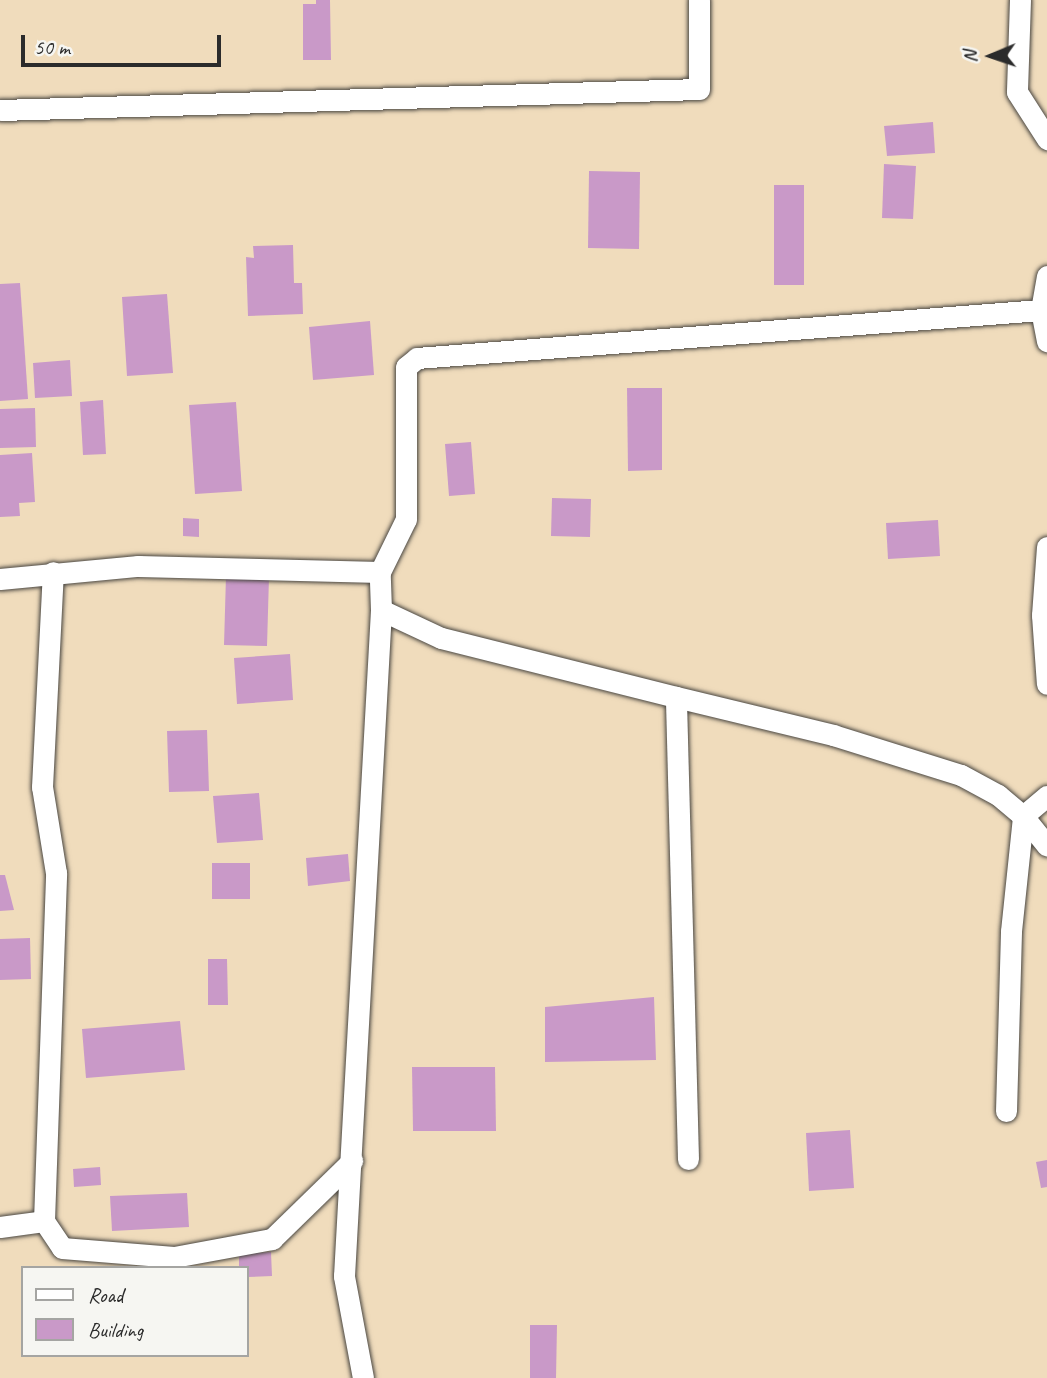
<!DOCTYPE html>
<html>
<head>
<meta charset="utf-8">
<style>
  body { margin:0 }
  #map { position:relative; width:1047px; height:1378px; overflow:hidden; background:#f0dcbc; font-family:Caveat,sans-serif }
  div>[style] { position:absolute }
  .building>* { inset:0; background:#c999c8 }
  .roads { filter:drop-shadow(0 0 2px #494641) drop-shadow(0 0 2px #494641) }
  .street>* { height:21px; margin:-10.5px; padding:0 10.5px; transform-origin:10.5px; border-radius:10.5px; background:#fff }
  span { translate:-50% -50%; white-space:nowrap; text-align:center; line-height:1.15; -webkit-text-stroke:6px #f6f6f2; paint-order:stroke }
  .legend { position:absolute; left:21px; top:1266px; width:228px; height:91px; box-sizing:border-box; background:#f6f6f2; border:2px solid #a5a5a2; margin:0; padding:9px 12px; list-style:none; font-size:21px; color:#2b2b2b }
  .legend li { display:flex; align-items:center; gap:14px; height:35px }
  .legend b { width:35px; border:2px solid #a5a5a2 }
  .north { position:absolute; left:956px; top:21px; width:70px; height:70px; -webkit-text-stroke:5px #f6f6f2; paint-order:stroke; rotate:268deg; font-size:19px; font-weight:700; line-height:28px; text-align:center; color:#2b2b2b }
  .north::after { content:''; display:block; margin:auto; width:24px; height:32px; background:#2b2b2b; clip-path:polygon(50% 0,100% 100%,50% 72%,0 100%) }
  .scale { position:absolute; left:21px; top:35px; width:200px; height:32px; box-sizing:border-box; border:4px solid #2b2b2b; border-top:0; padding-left:9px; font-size:21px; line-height:24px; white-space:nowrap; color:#2b2b2b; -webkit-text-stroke:5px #f6f6f2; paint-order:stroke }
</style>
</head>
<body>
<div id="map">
  <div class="building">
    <div style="clip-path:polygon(316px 0,330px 0,331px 60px,303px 60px,303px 4px,316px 4px)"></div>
    <div style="clip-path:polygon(933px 122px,935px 153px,887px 156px,884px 126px)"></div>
    <div style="clip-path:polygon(884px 164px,916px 166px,913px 219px,882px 218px)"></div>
    <div style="clip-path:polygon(589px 171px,640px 172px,639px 249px,588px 248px)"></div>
    <div style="clip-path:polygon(774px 185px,804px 185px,804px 285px,774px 285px)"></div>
    <div style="clip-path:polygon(293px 245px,294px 283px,302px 283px,303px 314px,248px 316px,246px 257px,254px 258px,253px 246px)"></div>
    <div style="clip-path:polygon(20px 283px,28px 399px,0 401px,0 284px)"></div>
    <div style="clip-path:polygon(167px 294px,173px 373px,127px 376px,122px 297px)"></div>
    <div style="clip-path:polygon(370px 321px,374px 375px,313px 380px,309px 327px)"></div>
    <div style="clip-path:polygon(70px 360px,72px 396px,35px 398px,33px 363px)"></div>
    <div style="clip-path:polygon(627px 388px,662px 388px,662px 470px,628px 471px)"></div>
    <div style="clip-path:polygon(103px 400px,106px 454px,83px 455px,80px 402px)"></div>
    <div style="clip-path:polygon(236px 402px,242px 491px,195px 494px,189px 405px)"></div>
    <div style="clip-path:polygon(35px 408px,36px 447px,0 448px,0 409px)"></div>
    <div style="clip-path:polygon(471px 442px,475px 494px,449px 496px,445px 444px)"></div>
    <div style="clip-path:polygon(32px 453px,35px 502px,19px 503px,20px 516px,0 517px,0 455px)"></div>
    <div style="clip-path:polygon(552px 498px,591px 499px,590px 537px,551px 536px)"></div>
    <div style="clip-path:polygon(183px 518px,199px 519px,199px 537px,183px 536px)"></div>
    <div style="clip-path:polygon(938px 520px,940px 556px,888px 559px,886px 523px)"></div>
    <div style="clip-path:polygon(226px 576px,269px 577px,267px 646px,224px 645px)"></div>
    <div style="clip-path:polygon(290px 654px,293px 700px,237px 704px,234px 658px)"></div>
    <div style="clip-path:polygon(207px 730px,209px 791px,169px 792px,167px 731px)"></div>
    <div style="clip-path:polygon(259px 793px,263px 840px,217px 843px,213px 796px)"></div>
    <div style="clip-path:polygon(348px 854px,350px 881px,308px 886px,306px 858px)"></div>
    <div style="clip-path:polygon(212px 863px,250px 863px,250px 899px,212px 899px)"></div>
    <div style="clip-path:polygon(0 875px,5px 875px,14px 910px,0 911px)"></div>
    <div style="clip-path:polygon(30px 938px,31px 979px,0 980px,0 939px)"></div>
    <div style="clip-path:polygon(208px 959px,227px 959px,228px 1005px,208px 1005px)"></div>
    <div style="clip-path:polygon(654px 997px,656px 1060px,545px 1062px,545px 1007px)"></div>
    <div style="clip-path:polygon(180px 1021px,185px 1070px,86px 1078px,82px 1029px)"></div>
    <div style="clip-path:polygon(412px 1067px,495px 1067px,496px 1131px,413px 1131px)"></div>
    <div style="clip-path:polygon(850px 1130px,854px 1188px,809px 1191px,806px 1133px)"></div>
    <div style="clip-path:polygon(1047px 1160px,1047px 1187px,1041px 1188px,1036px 1162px)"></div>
    <div style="clip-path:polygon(100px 1167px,101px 1185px,74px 1187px,73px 1169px)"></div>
    <div style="clip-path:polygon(187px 1193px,189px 1227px,112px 1231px,110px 1196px)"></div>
    <div style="clip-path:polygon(271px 1252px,272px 1276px,247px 1277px,247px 1268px,239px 1268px,239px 1254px)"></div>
    <div style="clip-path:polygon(530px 1325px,557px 1325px,556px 1378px,530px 1378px)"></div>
  </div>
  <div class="roads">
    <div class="street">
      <div style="left:1020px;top:0;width:92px;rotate:91.9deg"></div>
      <div style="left:1017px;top:92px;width:56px;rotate:57.4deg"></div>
      <div style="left:0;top:110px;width:699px;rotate:-1.72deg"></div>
      <div style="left:699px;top:89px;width:89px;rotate:-90deg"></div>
      <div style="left:1047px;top:276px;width:35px;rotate:100deg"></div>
      <div style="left:1041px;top:310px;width:32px;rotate:79deg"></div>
      <div style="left:1047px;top:547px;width:68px;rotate:94.2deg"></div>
      <div style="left:1042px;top:615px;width:69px;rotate:85.9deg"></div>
      <div style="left:0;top:579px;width:139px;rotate:-5.4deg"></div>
      <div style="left:138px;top:566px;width:242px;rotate:1.4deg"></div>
      <div style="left:676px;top:697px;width:162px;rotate:13.6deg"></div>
      <div style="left:833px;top:735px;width:134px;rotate:17.4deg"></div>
      <div style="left:961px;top:775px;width:42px;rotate:28.4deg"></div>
      <div style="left:998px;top:795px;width:33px;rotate:40deg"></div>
      <div style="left:1023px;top:816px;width:38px;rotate:51deg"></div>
      <div style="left:1006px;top:1111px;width:180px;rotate:-88.4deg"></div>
      <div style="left:1011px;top:931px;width:116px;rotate:-84deg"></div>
      <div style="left:1023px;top:816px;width:31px;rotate:-40deg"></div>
      <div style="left:688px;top:1159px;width:462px;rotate:-91.5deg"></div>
      <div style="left:676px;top:697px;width:242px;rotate:-165.9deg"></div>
      <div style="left:441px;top:638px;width:66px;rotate:-155deg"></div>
      <div style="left:381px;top:610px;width:38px;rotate:-92deg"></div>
      <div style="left:380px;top:572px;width:59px;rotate:-63.9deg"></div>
      <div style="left:406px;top:519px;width:152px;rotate:-90deg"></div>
      <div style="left:406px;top:367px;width:14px;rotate:-39deg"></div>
      <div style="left:417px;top:358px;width:626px;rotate:-4.4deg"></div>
      <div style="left:44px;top:1221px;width:348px;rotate:-88deg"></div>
      <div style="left:56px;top:873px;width:87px;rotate:-99.2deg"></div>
      <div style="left:42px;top:787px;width:215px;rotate:-87.1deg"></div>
      <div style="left:0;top:1227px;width:44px;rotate:-7.8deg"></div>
      <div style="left:44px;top:1221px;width:32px;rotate:56deg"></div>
      <div style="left:62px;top:1248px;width:112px;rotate:4.6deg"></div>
      <div style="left:174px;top:1257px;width:100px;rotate:-10.4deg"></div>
      <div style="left:272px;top:1239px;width:112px;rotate:-44.3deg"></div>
      <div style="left:363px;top:1378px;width:104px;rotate:-100.6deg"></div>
      <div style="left:344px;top:1276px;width:667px;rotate:-86.82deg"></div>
    </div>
  </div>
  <ul class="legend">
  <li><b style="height:9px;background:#fff"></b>Road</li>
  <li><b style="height:19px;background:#c999c8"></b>Building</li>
  </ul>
  <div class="north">N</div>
  <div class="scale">50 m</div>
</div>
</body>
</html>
